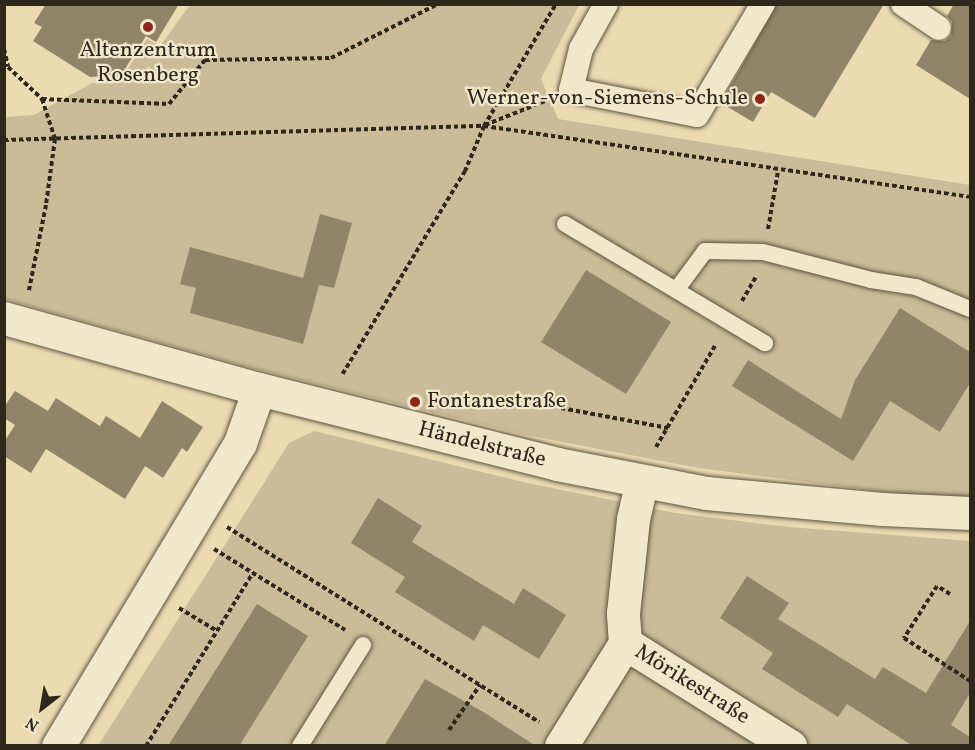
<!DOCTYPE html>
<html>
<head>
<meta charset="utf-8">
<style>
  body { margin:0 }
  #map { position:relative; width:975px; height:750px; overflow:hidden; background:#eadbb1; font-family:Vollkorn,serif }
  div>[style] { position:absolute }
  .green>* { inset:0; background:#cabc98 }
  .building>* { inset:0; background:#918569 }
  .path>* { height:4px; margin-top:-2px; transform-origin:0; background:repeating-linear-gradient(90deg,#30271c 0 4.5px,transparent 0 7.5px) }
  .roads { filter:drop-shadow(0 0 2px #5e5441) drop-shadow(0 0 2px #5e5441) }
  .service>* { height:16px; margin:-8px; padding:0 8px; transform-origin:8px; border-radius:8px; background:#f1e8cc }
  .pedestrian>* { height:24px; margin:-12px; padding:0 12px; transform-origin:12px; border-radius:12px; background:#f1e8cc }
  .minor>* { height:33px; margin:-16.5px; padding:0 16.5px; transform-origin:16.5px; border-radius:16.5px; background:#f1e8cc }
  .dots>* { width:16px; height:16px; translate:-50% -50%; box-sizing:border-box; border:3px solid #f1e8cc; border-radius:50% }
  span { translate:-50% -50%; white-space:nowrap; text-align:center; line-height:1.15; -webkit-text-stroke:4.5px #f1e8cc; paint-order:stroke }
  .poi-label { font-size:22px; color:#30271c }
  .right { translate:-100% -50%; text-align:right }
  .left { translate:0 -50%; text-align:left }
  .street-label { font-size:22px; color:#30271c }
  .frame { position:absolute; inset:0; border:6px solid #30271c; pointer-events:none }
  .north { position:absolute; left:12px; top:678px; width:60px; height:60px; -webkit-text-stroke:4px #f1e8cc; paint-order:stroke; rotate:211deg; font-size:16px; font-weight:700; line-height:24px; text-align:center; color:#30271c }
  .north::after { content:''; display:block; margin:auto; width:21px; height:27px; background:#30271c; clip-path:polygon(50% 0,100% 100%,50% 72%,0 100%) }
</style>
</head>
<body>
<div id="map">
  <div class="green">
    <div style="clip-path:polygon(190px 5px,579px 5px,541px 79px,558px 119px,970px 185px,970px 496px,908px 495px,698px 468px,521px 434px,244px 366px,5px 299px,4px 117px,34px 115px,92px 83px,119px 83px,147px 39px,160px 46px)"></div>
    <div style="clip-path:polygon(314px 431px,523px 482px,675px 513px,789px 527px,970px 541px,970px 745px,98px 746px,289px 443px)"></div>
  </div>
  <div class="building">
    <div style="clip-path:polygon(46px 4px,179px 4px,156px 42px,146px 36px,121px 75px,90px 77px,33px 41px,42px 27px,34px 23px)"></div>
    <div style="clip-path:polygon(777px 4px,884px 4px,815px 118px,771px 92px,753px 122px,721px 103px)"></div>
    <div style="clip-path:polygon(954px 4px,970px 4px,970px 99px,916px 65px,931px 40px,945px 41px,951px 35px,952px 22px,947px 16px)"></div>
    <div style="clip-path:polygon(320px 214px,352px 223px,334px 288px,319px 285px,303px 344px,190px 313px,196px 288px,180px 284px,190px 247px,303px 278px)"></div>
    <div style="clip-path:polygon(586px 270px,671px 322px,626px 394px,541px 342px)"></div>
    <div style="clip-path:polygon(900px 308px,970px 352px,970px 383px,940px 432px,890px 401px,853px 461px,732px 386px,748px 360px,841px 419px,855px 380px)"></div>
    <div style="clip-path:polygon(15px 391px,48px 411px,56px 398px,100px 426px,106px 416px,140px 438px,162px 401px,203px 427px,187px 452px,182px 448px,163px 478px,145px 466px,125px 499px,46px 449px,31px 473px,4px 456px,4px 442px,15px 425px,4px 418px,4px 407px)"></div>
    <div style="clip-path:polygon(378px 498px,422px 526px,412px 542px,514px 604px,523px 588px,566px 615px,539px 659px,483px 625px,474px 641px,395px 592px,405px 577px,351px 543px)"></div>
    <div style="clip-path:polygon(747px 576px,789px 603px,778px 619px,875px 679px,883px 667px,926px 693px,970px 621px,970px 693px,951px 725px,970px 737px,970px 746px,913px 746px,847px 704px,838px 717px,762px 669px,773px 653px,720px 618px)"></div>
    <div style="clip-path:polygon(257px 604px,308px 636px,239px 746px,168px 746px)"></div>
    <div style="clip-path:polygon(425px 679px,485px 713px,536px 746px,384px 746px)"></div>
  </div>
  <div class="path">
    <div style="left:4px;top:49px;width:18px;rotate:77deg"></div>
    <div style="left:8px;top:67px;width:47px;rotate:43.3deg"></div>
    <div style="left:42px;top:99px;width:42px;rotate:72deg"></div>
    <div style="left:55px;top:139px;width:67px;rotate:97.8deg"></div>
    <div style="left:46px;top:205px;width:87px;rotate:101.3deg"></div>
    <div style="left:42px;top:99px;width:127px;rotate:2.3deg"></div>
    <div style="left:169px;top:104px;width:57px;rotate:-50.7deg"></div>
    <div style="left:205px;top:60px;width:126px;rotate:-0.9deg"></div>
    <div style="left:331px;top:58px;width:120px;rotate:-26.8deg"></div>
    <div style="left:485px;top:125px;width:65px;rotate:-21.8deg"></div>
    <div style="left:484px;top:126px;width:491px;rotate:8.3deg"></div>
    <div style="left:484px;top:126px;width:142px;rotate:-59.5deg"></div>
    <div style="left:4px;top:140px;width:480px;rotate:-1.7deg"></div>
    <div style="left:484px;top:126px;width:49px;rotate:112.9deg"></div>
    <div style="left:465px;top:171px;width:238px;rotate:121.1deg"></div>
    <div style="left:768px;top:229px;width:59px;rotate:-80.2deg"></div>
    <div style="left:742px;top:301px;width:28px;rotate:-60deg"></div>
    <div style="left:561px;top:408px;width:109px;rotate:10.6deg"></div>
    <div style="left:656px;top:447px;width:119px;rotate:-59.8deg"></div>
    <div style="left:227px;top:527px;width:368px;rotate:32deg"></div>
    <div style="left:214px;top:549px;width:154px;rotate:31.7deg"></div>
    <div style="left:950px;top:594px;width:15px;rotate:-148deg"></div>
    <div style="left:937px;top:586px;width:62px;rotate:122.4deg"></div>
    <div style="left:904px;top:638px;width:79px;rotate:33.1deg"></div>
    <div style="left:179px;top:608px;width:44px;rotate:31.2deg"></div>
    <div style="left:449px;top:730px;width:55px;rotate:-55.4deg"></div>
    <div style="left:146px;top:746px;width:203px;rotate:-58.3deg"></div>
  </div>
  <div class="roads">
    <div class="service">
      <div style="left:565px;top:224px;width:233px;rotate:30.8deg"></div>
      <div style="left:677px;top:289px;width:47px;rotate:-53.6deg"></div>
      <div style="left:705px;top:251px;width:58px;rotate:1deg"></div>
      <div style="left:763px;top:252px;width:112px;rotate:14.5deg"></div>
      <div style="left:871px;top:280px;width:46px;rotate:8.8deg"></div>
      <div style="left:916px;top:287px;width:58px;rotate:22.2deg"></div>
      <div style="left:300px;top:746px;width:119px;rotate:-58deg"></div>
    </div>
    <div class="pedestrian">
      <div style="left:606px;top:4px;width:51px;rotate:119.1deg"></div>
      <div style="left:581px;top:49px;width:42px;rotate:103.7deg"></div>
      <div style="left:571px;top:90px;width:128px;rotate:11.2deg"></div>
      <div style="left:697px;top:115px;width:129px;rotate:-59.3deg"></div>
      <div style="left:903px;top:4px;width:43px;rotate:33.7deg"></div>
    </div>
    <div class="minor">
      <div style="left:4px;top:318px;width:265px;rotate:15.6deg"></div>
      <div style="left:259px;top:389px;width:307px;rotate:14.1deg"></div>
      <div style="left:557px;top:464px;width:152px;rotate:11deg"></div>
      <div style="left:706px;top:493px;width:177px;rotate:5.2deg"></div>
      <div style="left:882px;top:509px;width:88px;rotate:2.6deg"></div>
      <div style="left:625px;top:643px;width:195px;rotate:32deg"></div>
      <div style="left:58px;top:746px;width:353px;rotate:-59deg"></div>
      <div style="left:240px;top:443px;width:57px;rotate:-70.6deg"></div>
      <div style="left:561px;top:746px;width:121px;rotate:-58.1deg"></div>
      <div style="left:625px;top:643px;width:30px;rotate:-94deg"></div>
      <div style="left:623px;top:613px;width:95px;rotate:-83.9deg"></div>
      <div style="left:633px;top:519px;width:39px;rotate:-77deg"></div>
    </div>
  </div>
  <div class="dots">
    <div style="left:148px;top:27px;background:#8f2418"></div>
    <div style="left:760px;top:99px;background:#8f2418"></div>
    <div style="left:415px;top:402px;background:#8f2418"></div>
  </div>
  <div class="poi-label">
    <span style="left:148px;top:63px">Altenzentrum<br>Rosenberg</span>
    <span class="right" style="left:748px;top:99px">Werner-von-Siemens-Schule</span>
    <span class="left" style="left:427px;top:402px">Fontanestraße</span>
  </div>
  <div class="street-label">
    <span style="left:482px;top:445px;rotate:14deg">Händelstraße</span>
    <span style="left:692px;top:685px;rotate:32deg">Mörikestraße</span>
  </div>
  <div class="frame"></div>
  <div class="north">N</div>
</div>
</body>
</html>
